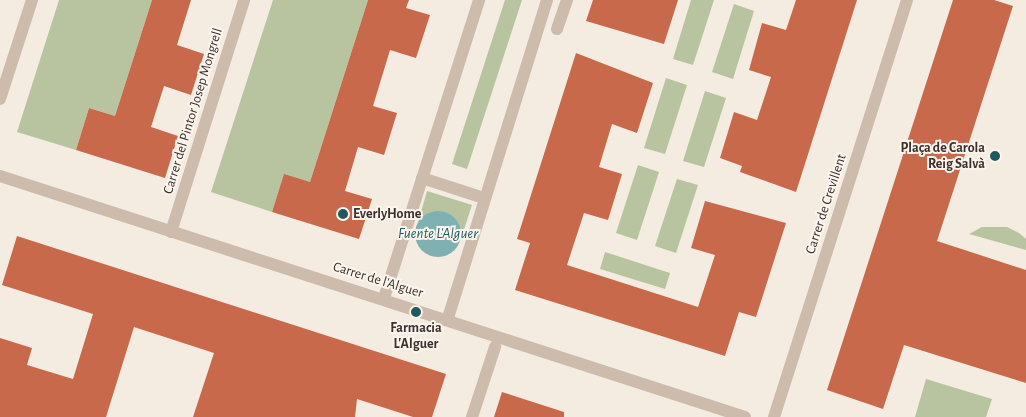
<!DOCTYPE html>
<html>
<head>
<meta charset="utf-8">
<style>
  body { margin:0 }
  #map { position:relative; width:1026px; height:417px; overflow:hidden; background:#f4ebe1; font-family:"Alegreya Sans",sans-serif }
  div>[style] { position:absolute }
  .green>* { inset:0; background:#b8c4a0 }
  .water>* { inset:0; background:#7fb0b2 }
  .round { border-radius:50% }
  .building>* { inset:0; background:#c8694b }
  .lane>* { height:12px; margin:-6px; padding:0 6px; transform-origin:6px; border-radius:6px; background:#cdbbac }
  .street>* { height:12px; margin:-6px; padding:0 6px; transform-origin:6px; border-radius:6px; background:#cdbbac }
  .dots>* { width:14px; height:14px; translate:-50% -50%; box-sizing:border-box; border:2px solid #fbf5ee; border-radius:50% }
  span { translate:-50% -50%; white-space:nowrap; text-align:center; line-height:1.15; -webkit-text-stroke:4px #fbf5ee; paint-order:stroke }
  .street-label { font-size:14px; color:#3b302b }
  .poi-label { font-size:14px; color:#3b302b; font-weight:700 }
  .right { translate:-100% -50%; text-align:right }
  .left { translate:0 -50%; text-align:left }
  .water-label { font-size:15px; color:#1f5a5e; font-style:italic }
</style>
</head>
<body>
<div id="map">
  <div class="green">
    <div style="clip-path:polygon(59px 0,152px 0,115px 116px,89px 108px,76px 150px,17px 132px)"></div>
    <div style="clip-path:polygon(273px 0,368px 0,310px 182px,284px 175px,272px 212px,211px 192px)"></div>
    <div style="clip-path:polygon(505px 0,522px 0,467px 169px,452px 164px)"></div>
    <div style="clip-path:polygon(691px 0,714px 0,693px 65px,673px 59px)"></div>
    <div style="clip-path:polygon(734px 4px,754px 11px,733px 79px,712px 72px)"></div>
    <div style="clip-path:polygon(666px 78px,687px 85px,665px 154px,644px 148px)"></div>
    <div style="clip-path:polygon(705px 91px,726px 98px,704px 167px,683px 161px)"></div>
    <div style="clip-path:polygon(638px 165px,659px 172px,637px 240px,616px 233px)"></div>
    <div style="clip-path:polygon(677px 179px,698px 185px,676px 253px,655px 246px)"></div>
    <div style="clip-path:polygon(427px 191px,472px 205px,460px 242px,462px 234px,422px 218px,417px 226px)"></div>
    <div style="clip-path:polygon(982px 227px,1007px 227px,1019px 233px,1026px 239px,1026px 250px,969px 234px)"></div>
    <div style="clip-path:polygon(605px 252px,670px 273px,665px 289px,600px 269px)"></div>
    <div style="clip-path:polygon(926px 379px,992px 399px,986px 417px,915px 417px)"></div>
  </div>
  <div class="water">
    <div class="round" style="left:415px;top:211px;width:46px;height:46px"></div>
  </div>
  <div class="building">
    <div style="clip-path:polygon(152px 0,191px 0,177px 45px,204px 54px,191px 95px,164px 86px,151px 127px,178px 136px,165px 178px,76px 150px,89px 108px,115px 116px)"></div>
    <div style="clip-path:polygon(368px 0,409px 0,406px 8px,430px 15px,416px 58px,390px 50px,373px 106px,397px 113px,384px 155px,358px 147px,345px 191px,372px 199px,359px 239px,272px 212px,284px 174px,310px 182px)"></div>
    <div style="clip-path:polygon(593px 0,678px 0,664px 44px,586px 21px)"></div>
    <div style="clip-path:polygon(796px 0,857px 0,796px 192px,740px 172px,742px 166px,720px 158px,734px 112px,757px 120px,771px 77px,749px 70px,762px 23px,786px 30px)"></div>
    <div style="clip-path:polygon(953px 0,994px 0,1013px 6px,937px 241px,1026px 270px,1026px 383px,904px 345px,883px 409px,827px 390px)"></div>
    <div style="clip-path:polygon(576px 53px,653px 83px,637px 133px,612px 124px,599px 167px,622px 174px,608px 220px,584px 213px,567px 265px,698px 307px,715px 255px,691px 248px,705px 201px,786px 223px,756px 317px,739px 312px,725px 356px,515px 290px,530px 243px,517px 239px)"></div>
    <div style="clip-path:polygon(17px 236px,446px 374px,432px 417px,413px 417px,357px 399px,355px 417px,193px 417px,214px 353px,134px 327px,106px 417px,0 417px,0 338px,32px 348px,27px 365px,73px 379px,93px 314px,2px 285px)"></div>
    <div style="clip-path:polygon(502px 392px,564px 412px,564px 417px,494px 417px)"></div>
  </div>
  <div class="lane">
    <div style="left:557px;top:29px;width:31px;rotate:-71deg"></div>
  </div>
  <div class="street">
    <div style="left:0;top:99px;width:104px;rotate:-72.1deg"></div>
    <div style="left:0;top:176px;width:783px;rotate:17.93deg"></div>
    <div style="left:422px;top:178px;width:65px;rotate:17.9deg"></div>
    <div style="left:171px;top:232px;width:243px;rotate:-72.5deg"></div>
    <div style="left:384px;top:298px;width:313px;rotate:-72.3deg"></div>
    <div style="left:448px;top:318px;width:333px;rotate:-72.7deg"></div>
    <div style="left:472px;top:417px;width:74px;rotate:-71.8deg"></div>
    <div style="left:774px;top:417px;width:438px;rotate:-72.3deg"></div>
  </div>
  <div class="dots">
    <div style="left:995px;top:156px;background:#1f5a5e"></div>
    <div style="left:343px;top:214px;background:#1f5a5e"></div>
    <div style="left:416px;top:312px;background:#1f5a5e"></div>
  </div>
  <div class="street-label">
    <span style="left:193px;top:111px;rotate:-73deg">Carrer del Pintor Josep Mongrell</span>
    <span style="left:826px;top:204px;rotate:-72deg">Carrer de Crevillent</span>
    <span style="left:378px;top:280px;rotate:17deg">Carrer de l'Alguer</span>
  </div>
  <div class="poi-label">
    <span class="right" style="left:985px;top:156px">Plaça de Carola<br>Reig Salvà</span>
    <span class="left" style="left:353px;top:214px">EverlyHome</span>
    <span style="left:416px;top:336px">Farmacia<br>L'Alguer</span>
  </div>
  <div class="water-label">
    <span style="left:438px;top:234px">Fuente L'Alguer</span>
  </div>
</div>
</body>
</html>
